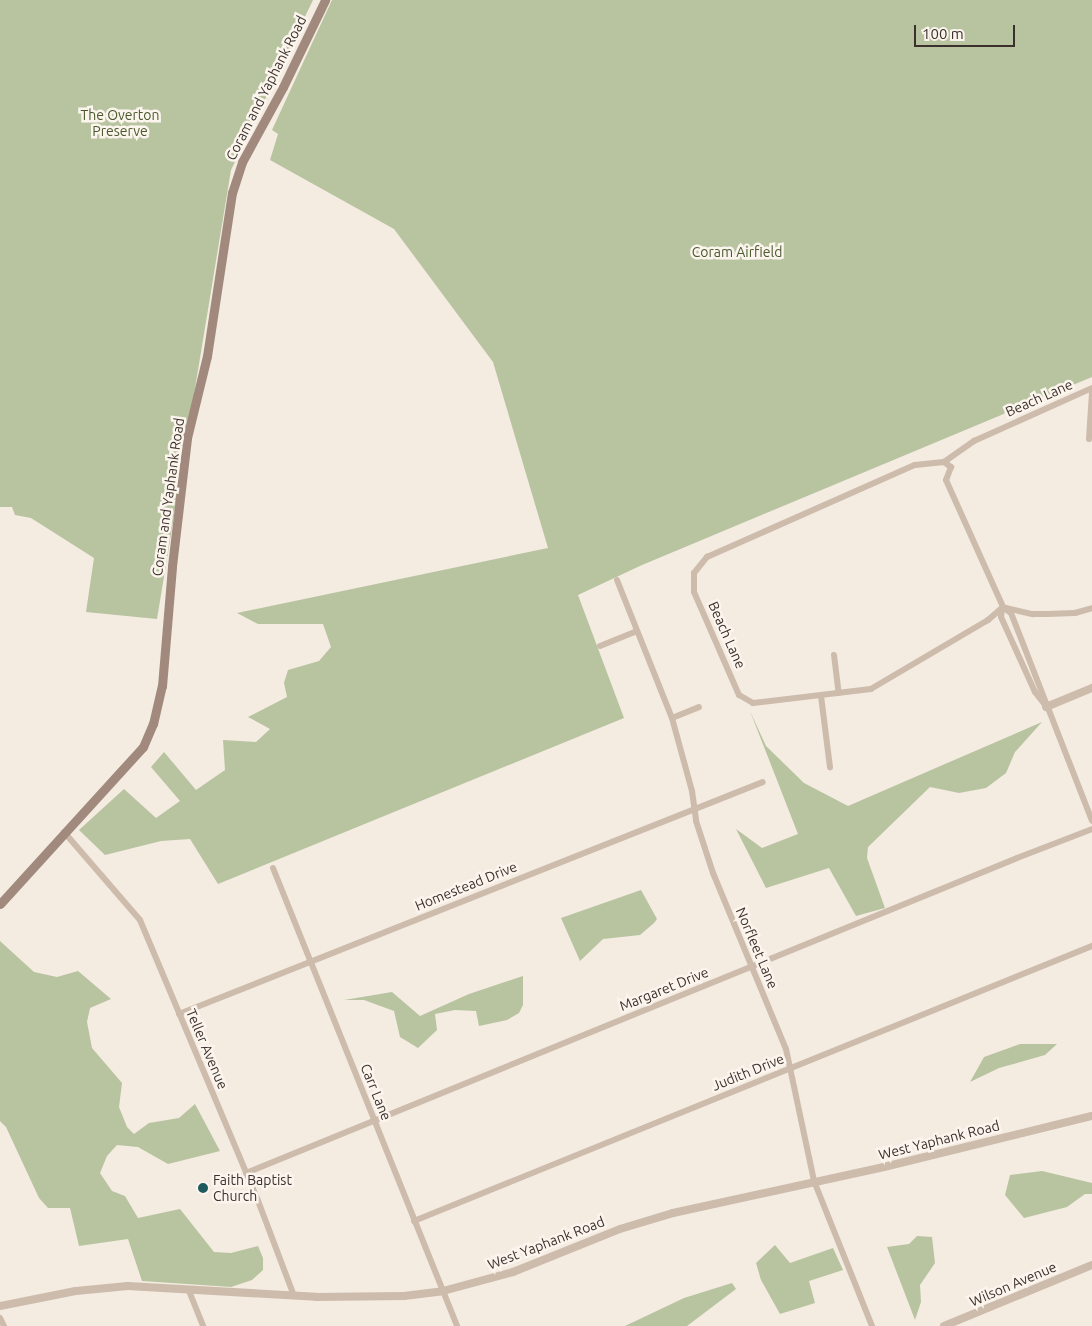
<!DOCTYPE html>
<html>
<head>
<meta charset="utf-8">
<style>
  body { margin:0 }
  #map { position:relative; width:1092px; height:1326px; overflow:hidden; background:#f4ebe1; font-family:Ubuntu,sans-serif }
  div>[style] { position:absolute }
  .green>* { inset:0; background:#b8c4a0 }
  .minor>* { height:6px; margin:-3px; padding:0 3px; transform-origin:3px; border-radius:3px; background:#cdbbac }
  .tertiary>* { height:8px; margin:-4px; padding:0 4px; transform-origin:4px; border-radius:4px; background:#cdbbac }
  .secondary>* { height:9px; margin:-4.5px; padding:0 4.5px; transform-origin:4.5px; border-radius:4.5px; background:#a18a7d }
  .dots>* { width:14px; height:14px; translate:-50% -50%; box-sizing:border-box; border:2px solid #fbf5ee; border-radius:50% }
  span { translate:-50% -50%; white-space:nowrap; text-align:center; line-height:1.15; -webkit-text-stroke:5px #fbf5ee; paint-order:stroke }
  .street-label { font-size:14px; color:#3b302b }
  .park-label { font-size:14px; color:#4a5a2e }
  .poi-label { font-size:14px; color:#3b302b }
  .left { translate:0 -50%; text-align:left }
  .scale { position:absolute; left:914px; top:25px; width:101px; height:22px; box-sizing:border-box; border:2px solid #3b302b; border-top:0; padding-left:6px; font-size:15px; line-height:18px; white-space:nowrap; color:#3b302b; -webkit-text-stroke:4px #fbf5ee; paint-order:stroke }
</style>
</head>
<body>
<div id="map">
  <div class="green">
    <div style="clip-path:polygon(0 0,313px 0,231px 170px,157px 619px,86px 612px,94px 558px,31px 518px,15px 515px,12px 507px,0 507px)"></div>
    <div style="clip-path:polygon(332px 0,1092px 0,1092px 377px,642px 565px,578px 595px,624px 718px,218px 884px,190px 839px,161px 841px,105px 855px,79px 830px,124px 789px,156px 818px,180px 801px,151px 767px,164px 752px,196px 790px,225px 770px,223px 740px,256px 742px,270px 729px,248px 717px,287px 697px,284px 683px,288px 670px,319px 661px,331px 647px,323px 624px,258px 624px,237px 613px,548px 548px,493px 362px,394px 229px,270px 160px,278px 134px,272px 130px)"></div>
    <div style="clip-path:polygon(750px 711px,766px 746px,804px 783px,848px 806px,1042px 722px,1015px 752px,1006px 773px,986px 788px,959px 793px,930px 787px,868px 847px,867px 858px,885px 908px,856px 916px,829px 868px,766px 888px,736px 829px,762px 848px,798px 834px)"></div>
    <div style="clip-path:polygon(641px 890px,657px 919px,654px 923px,640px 935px,603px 939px,580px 961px,561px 918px)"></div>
    <div style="clip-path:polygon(0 941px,34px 972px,57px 977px,78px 971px,111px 999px,90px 1008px,87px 1022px,92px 1048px,122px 1083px,119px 1107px,127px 1127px,134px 1134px,149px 1123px,179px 1118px,195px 1104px,220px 1151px,168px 1164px,138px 1147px,117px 1145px,107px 1156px,100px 1173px,112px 1191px,125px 1196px,138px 1218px,180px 1209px,214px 1252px,231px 1253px,258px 1246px,263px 1258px,263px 1270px,252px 1280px,231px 1287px,142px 1281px,128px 1239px,79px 1246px,70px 1208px,48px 1208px,39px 1198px,6px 1127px,0 1121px)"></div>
    <div style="clip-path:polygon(523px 976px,523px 1005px,519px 1013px,507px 1020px,479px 1026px,476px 1011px,455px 1010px,435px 1014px,437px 1030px,418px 1048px,400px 1037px,394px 1011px,364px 1000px,344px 1000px,392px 992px,420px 1016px,469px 994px)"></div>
    <div style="clip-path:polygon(1020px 1044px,1057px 1044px,1045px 1055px,999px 1068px,970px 1082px,984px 1057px)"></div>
    <div style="clip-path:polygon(1042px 1171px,1092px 1183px,1092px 1194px,1085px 1194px,1067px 1207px,1024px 1218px,1005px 1195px,1010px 1175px)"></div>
    <div style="clip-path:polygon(917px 1236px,932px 1237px,935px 1263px,920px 1285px,921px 1302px,915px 1320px,887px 1247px,909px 1244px)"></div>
    <div style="clip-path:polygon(775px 1245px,790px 1263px,833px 1248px,843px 1270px,809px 1281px,815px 1303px,780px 1314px,761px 1280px,756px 1263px)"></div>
    <div style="clip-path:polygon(732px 1283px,736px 1289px,687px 1326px,625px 1326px,684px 1298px)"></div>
  </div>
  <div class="minor">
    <div style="left:1089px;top:439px;width:46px;rotate:-86.3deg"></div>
    <div style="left:944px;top:462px;width:9px;rotate:36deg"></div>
    <div style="left:951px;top:467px;width:14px;rotate:111deg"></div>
    <div style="left:946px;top:480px;width:139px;rotate:65.8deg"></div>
    <div style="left:1003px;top:607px;width:10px;rotate:37deg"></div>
    <div style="left:1011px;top:613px;width:223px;rotate:68.7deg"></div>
    <div style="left:617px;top:580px;width:149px;rotate:68.3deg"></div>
    <div style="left:672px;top:718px;width:76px;rotate:74.7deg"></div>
    <div style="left:692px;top:791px;width:30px;rotate:82deg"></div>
    <div style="left:696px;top:821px;width:55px;rotate:71.9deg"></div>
    <div style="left:713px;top:873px;width:191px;rotate:67.5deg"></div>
    <div style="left:786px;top:1049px;width:135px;rotate:78deg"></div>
    <div style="left:814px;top:1181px;width:156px;rotate:68.2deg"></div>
    <div style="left:1003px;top:607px;width:20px;rotate:139deg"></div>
    <div style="left:988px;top:620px;width:136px;rotate:149.5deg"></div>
    <div style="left:871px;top:689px;width:119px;rotate:173.2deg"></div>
    <div style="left:753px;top:703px;width:16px;rotate:-150deg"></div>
    <div style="left:739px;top:695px;width:112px;rotate:-113.6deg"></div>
    <div style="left:694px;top:592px;width:19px;rotate:-90deg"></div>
    <div style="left:694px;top:573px;width:21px;rotate:-51deg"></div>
    <div style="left:707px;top:557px;width:227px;rotate:-23.9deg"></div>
    <div style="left:915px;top:465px;width:29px;rotate:-6deg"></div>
    <div style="left:944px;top:462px;width:37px;rotate:-35deg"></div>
    <div style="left:974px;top:441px;width:129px;rotate:-24.2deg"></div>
    <div style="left:1006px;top:608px;width:28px;rotate:13deg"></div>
    <div style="left:1033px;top:614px;width:14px"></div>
    <div style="left:1047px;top:614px;width:28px;rotate:-2deg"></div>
    <div style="left:1075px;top:613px;width:18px;rotate:-16deg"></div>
    <div style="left:1002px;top:609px;width:8px;rotate:97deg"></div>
    <div style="left:1001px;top:617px;width:82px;rotate:65.6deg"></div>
    <div style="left:1035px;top:692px;width:16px;rotate:52deg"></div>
    <div style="left:600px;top:646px;width:40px;rotate:-22deg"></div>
    <div style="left:834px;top:655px;width:38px;rotate:83deg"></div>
    <div style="left:821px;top:696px;width:72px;rotate:82.8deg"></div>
    <div style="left:672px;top:718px;width:29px;rotate:-22deg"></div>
    <div style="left:64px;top:832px;width:116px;rotate:49.2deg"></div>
    <div style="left:140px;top:920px;width:302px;rotate:67.2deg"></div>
    <div style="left:257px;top:1198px;width:105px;rotate:69.3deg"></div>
    <div style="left:273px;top:868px;width:494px;rotate:68.1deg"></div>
    <div style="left:179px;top:1014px;width:628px;rotate:-21.67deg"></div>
    <div style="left:246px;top:1173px;width:833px;rotate:-22.22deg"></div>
    <div style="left:1017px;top:858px;width:80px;rotate:-21.1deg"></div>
    <div style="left:414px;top:1221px;width:732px;rotate:-22.08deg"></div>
    <div style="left:189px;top:1291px;width:38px;rotate:68deg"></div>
    <div style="left:0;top:1318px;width:9px;rotate:63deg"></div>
  </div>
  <div class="tertiary">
    <div style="left:1046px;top:707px;width:50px;rotate:-22.4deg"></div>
    <div style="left:0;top:1306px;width:77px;rotate:-11.2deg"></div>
    <div style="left:76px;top:1291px;width:52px;rotate:-5.5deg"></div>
    <div style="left:128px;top:1286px;width:188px;rotate:3.3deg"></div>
    <div style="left:316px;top:1297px;width:88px;rotate:-0.7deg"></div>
    <div style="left:404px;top:1296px;width:39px;rotate:-7deg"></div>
    <div style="left:443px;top:1291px;width:73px;rotate:-15.2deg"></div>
    <div style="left:513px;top:1272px;width:115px;rotate:-21.9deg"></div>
    <div style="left:620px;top:1229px;width:55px;rotate:-16.8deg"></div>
    <div style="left:673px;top:1213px;width:216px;rotate:-12.3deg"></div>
    <div style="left:884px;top:1167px;width:214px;rotate:-13.8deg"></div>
    <div style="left:944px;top:1326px;width:160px;rotate:-22.4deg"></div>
  </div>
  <div class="secondary">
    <div style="left:0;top:904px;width:212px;rotate:-47.7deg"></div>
    <div style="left:143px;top:747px;width:25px;rotate:-67deg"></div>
    <div style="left:153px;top:724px;width:39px;rotate:-77deg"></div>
    <div style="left:162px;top:686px;width:120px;rotate:-85.2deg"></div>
    <div style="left:172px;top:566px;width:129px;rotate:-83.3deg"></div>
    <div style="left:187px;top:438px;width:84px;rotate:-76.3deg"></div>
    <div style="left:207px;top:356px;width:165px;rotate:-81.3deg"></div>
    <div style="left:232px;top:193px;width:33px;rotate:-72deg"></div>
    <div style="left:242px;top:162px;width:85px;rotate:-61.3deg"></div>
    <div style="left:283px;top:87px;width:97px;rotate:-64.2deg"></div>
  </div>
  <div class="dots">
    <div style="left:203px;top:1188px;background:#1f5a5e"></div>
  </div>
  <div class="street-label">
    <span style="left:266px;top:88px;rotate:-63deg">Coram and Yaphank Road</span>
    <span style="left:1039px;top:398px;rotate:-24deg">Beach Lane</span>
    <span style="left:168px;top:497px;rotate:-82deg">Coram and Yaphank Road</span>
    <span style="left:727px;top:635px;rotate:66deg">Beach Lane</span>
    <span style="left:466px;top:886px;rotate:-22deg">Homestead Drive</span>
    <span style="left:757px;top:948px;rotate:67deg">Norfleet Lane</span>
    <span style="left:664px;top:989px;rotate:-22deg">Margaret Drive</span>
    <span style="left:207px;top:1049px;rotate:67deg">Teller Avenue</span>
    <span style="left:748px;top:1072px;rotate:-22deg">Judith Drive</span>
    <span style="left:376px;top:1092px;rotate:68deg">Carr Lane</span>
    <span style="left:939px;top:1140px;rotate:-14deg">West Yaphank Road</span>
    <span style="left:546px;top:1243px;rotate:-21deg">West Yaphank Road</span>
    <span style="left:1013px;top:1284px;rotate:-23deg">Wilson Avenue</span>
  </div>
  <div class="park-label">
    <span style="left:120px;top:123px">The Overton<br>Preserve</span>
    <span style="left:737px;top:252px">Coram Airfield</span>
  </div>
  <div class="poi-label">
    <span class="left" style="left:213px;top:1188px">Faith Baptist<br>Church</span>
  </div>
  <div class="scale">100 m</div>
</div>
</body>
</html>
